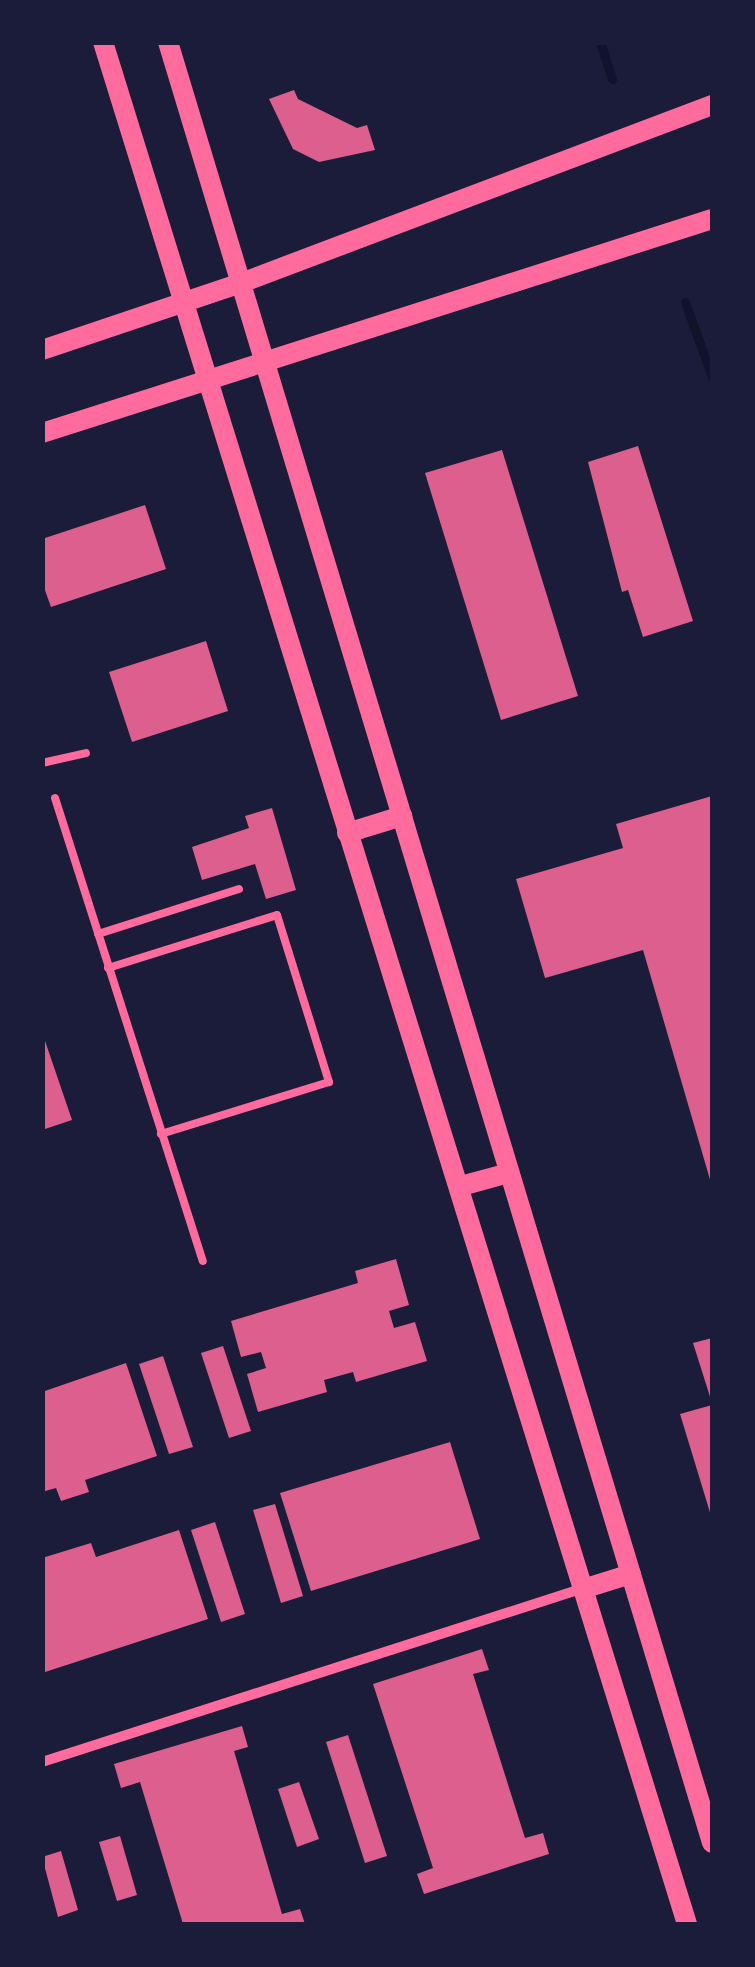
<!DOCTYPE html>
<html>
<head>
<meta charset="utf-8">
<style>
  body { margin:0 }
  #map { position:relative; width:755px; height:1967px; overflow:hidden; background:#1b1b3a; font-family:Overpass,sans-serif }
  div>[style] { position:absolute }
  .stream>* { height:9px; margin:-4.5px; padding:0 4.5px; transform-origin:4.5px; border-radius:4.5px; background:#12122b }
  .building>* { inset:0; background:#dd5f8e }
  .service>* { height:8px; margin:-4px; padding:0 4px; transform-origin:4px; border-radius:4px; background:#ff6b9d }
  .minor>* { height:10px; margin:-5px; padding:0 5px; transform-origin:5px; border-radius:5px; background:#ff6b9d }
  .secondary>* { height:20px; margin:-10px; padding:0 10px; transform-origin:10px; border-radius:10px; background:#ff6b9d }
  span { translate:-50% -50%; white-space:nowrap; text-align:center; line-height:1.15; -webkit-text-stroke:8px #1b1b3a; paint-order:stroke }
  .frame { position:absolute; inset:0; border:45px solid #1b1b3a; pointer-events:none }
</style>
</head>
<body>
<div id="map">
  <div class="stream">
    <div style="left:600px;top:42px;width:39px;rotate:72deg"></div>
    <div style="left:685px;top:302px;width:80px;rotate:70.2deg"></div>
  </div>
  <div class="building">
    <div style="clip-path:polygon(294px 90px,298px 99px,357px 128px,367px 125px,375px 150px,319px 162px,293px 149px,269px 99px)"></div>
    <div style="clip-path:polygon(638px 446px,693px 621px,643px 637px,628px 590px,622px 592px,588px 462px)"></div>
    <div style="clip-path:polygon(502px 450px,578px 696px,501px 720px,425px 473px)"></div>
    <div style="clip-path:polygon(145px 505px,166px 569px,51px 607px,42px 582px,42px 539px)"></div>
    <div style="clip-path:polygon(206px 641px,228px 711px,132px 742px,109px 672px)"></div>
    <div style="clip-path:polygon(712px 796px,712px 1183px,711px 1183px,643px 950px,545px 978px,516px 879px,623px 848px,616px 824px)"></div>
    <div style="clip-path:polygon(272px 808px,296px 890px,266px 899px,255px 864px,202px 880px,192px 847px,249px 828px,245px 816px)"></div>
    <div style="clip-path:polygon(42px 1032px,72px 1120px,42px 1130px)"></div>
    <div style="clip-path:polygon(396px 1259px,409px 1305px,389px 1311px,394px 1328px,415px 1322px,427px 1361px,356px 1382px,353px 1372px,324px 1380px,327px 1392px,258px 1412px,247px 1374px,266px 1368px,261px 1352px,241px 1357px,231px 1321px,358px 1283px,355px 1271px)"></div>
    <div style="clip-path:polygon(712px 1338px,712px 1403px,693px 1343px)"></div>
    <div style="clip-path:polygon(223px 1346px,251px 1431px,229px 1438px,201px 1353px)"></div>
    <div style="clip-path:polygon(163px 1356px,193px 1447px,169px 1454px,139px 1364px)"></div>
    <div style="clip-path:polygon(126px 1363px,157px 1456px,85px 1480px,89px 1492px,61px 1501px,56px 1488px,42px 1492px,42px 1392px)"></div>
    <div style="clip-path:polygon(712px 1405px,712px 1519px,680px 1414px)"></div>
    <div style="clip-path:polygon(450px 1442px,480px 1539px,311px 1591px,280px 1493px)"></div>
    <div style="clip-path:polygon(275px 1504px,303px 1596px,281px 1603px,253px 1510px)"></div>
    <div style="clip-path:polygon(215px 1522px,245px 1614px,221px 1622px,191px 1530px)"></div>
    <div style="clip-path:polygon(179px 1530px,208px 1619px,42px 1673px,42px 1558px,91px 1543px,96px 1557px)"></div>
    <div style="clip-path:polygon(482px 1649px,489px 1670px,473px 1674px,525px 1838px,543px 1833px,549px 1854px,424px 1894px,417px 1874px,433px 1868px,373px 1684px)"></div>
    <div style="clip-path:polygon(242px 1726px,248px 1747px,234px 1751px,282px 1914px,300px 1909px,305px 1924px,183px 1924px,140px 1782px,121px 1788px,114px 1764px)"></div>
    <div style="clip-path:polygon(348px 1735px,387px 1856px,365px 1863px,326px 1742px)"></div>
    <div style="clip-path:polygon(299px 1782px,319px 1839px,297px 1847px,278px 1789px)"></div>
    <div style="clip-path:polygon(120px 1836px,137px 1895px,117px 1901px,99px 1842px)"></div>
    <div style="clip-path:polygon(61px 1851px,78px 1910px,58px 1917px,42px 1857px)"></div>
  </div>
  <div class="service">
    <div style="left:42px;top:763px;width:45px;rotate:-12.8deg"></div>
    <div style="left:55px;top:798px;width:486px;rotate:72.3deg"></div>
    <div style="left:98px;top:934px;width:148px;rotate:-17.7deg"></div>
    <div style="left:108px;top:968px;width:177px;rotate:-17.4deg"></div>
    <div style="left:277px;top:915px;width:175px;rotate:72.7deg"></div>
    <div style="left:329px;top:1082px;width:176px;rotate:162.8deg"></div>
  </div>
  <div class="minor">
    <div style="left:42px;top:1762px;width:569px;rotate:-17.8deg"></div>
  </div>
  <div class="secondary">
    <div style="left:103px;top:42px;width:1971px;rotate:72.76deg"></div>
    <div style="left:168px;top:42px;width:1881px;rotate:73.19deg"></div>
    <div style="left:42px;top:350px;width:210px;rotate:-18.6deg"></div>
    <div style="left:241px;top:283px;width:504px;rotate:-20.7deg"></div>
    <div style="left:42px;top:433px;width:703px;rotate:-17.71deg"></div>
    <div style="left:347px;top:833px;width:58px;rotate:-17.2deg"></div>
    <div style="left:461px;top:1186px;width:50px;rotate:-15.2deg"></div>
    <div style="left:586px;top:1588px;width:47px;rotate:-17.3deg"></div>
  </div>
  <div class="frame"></div>
</div>
</body>
</html>
